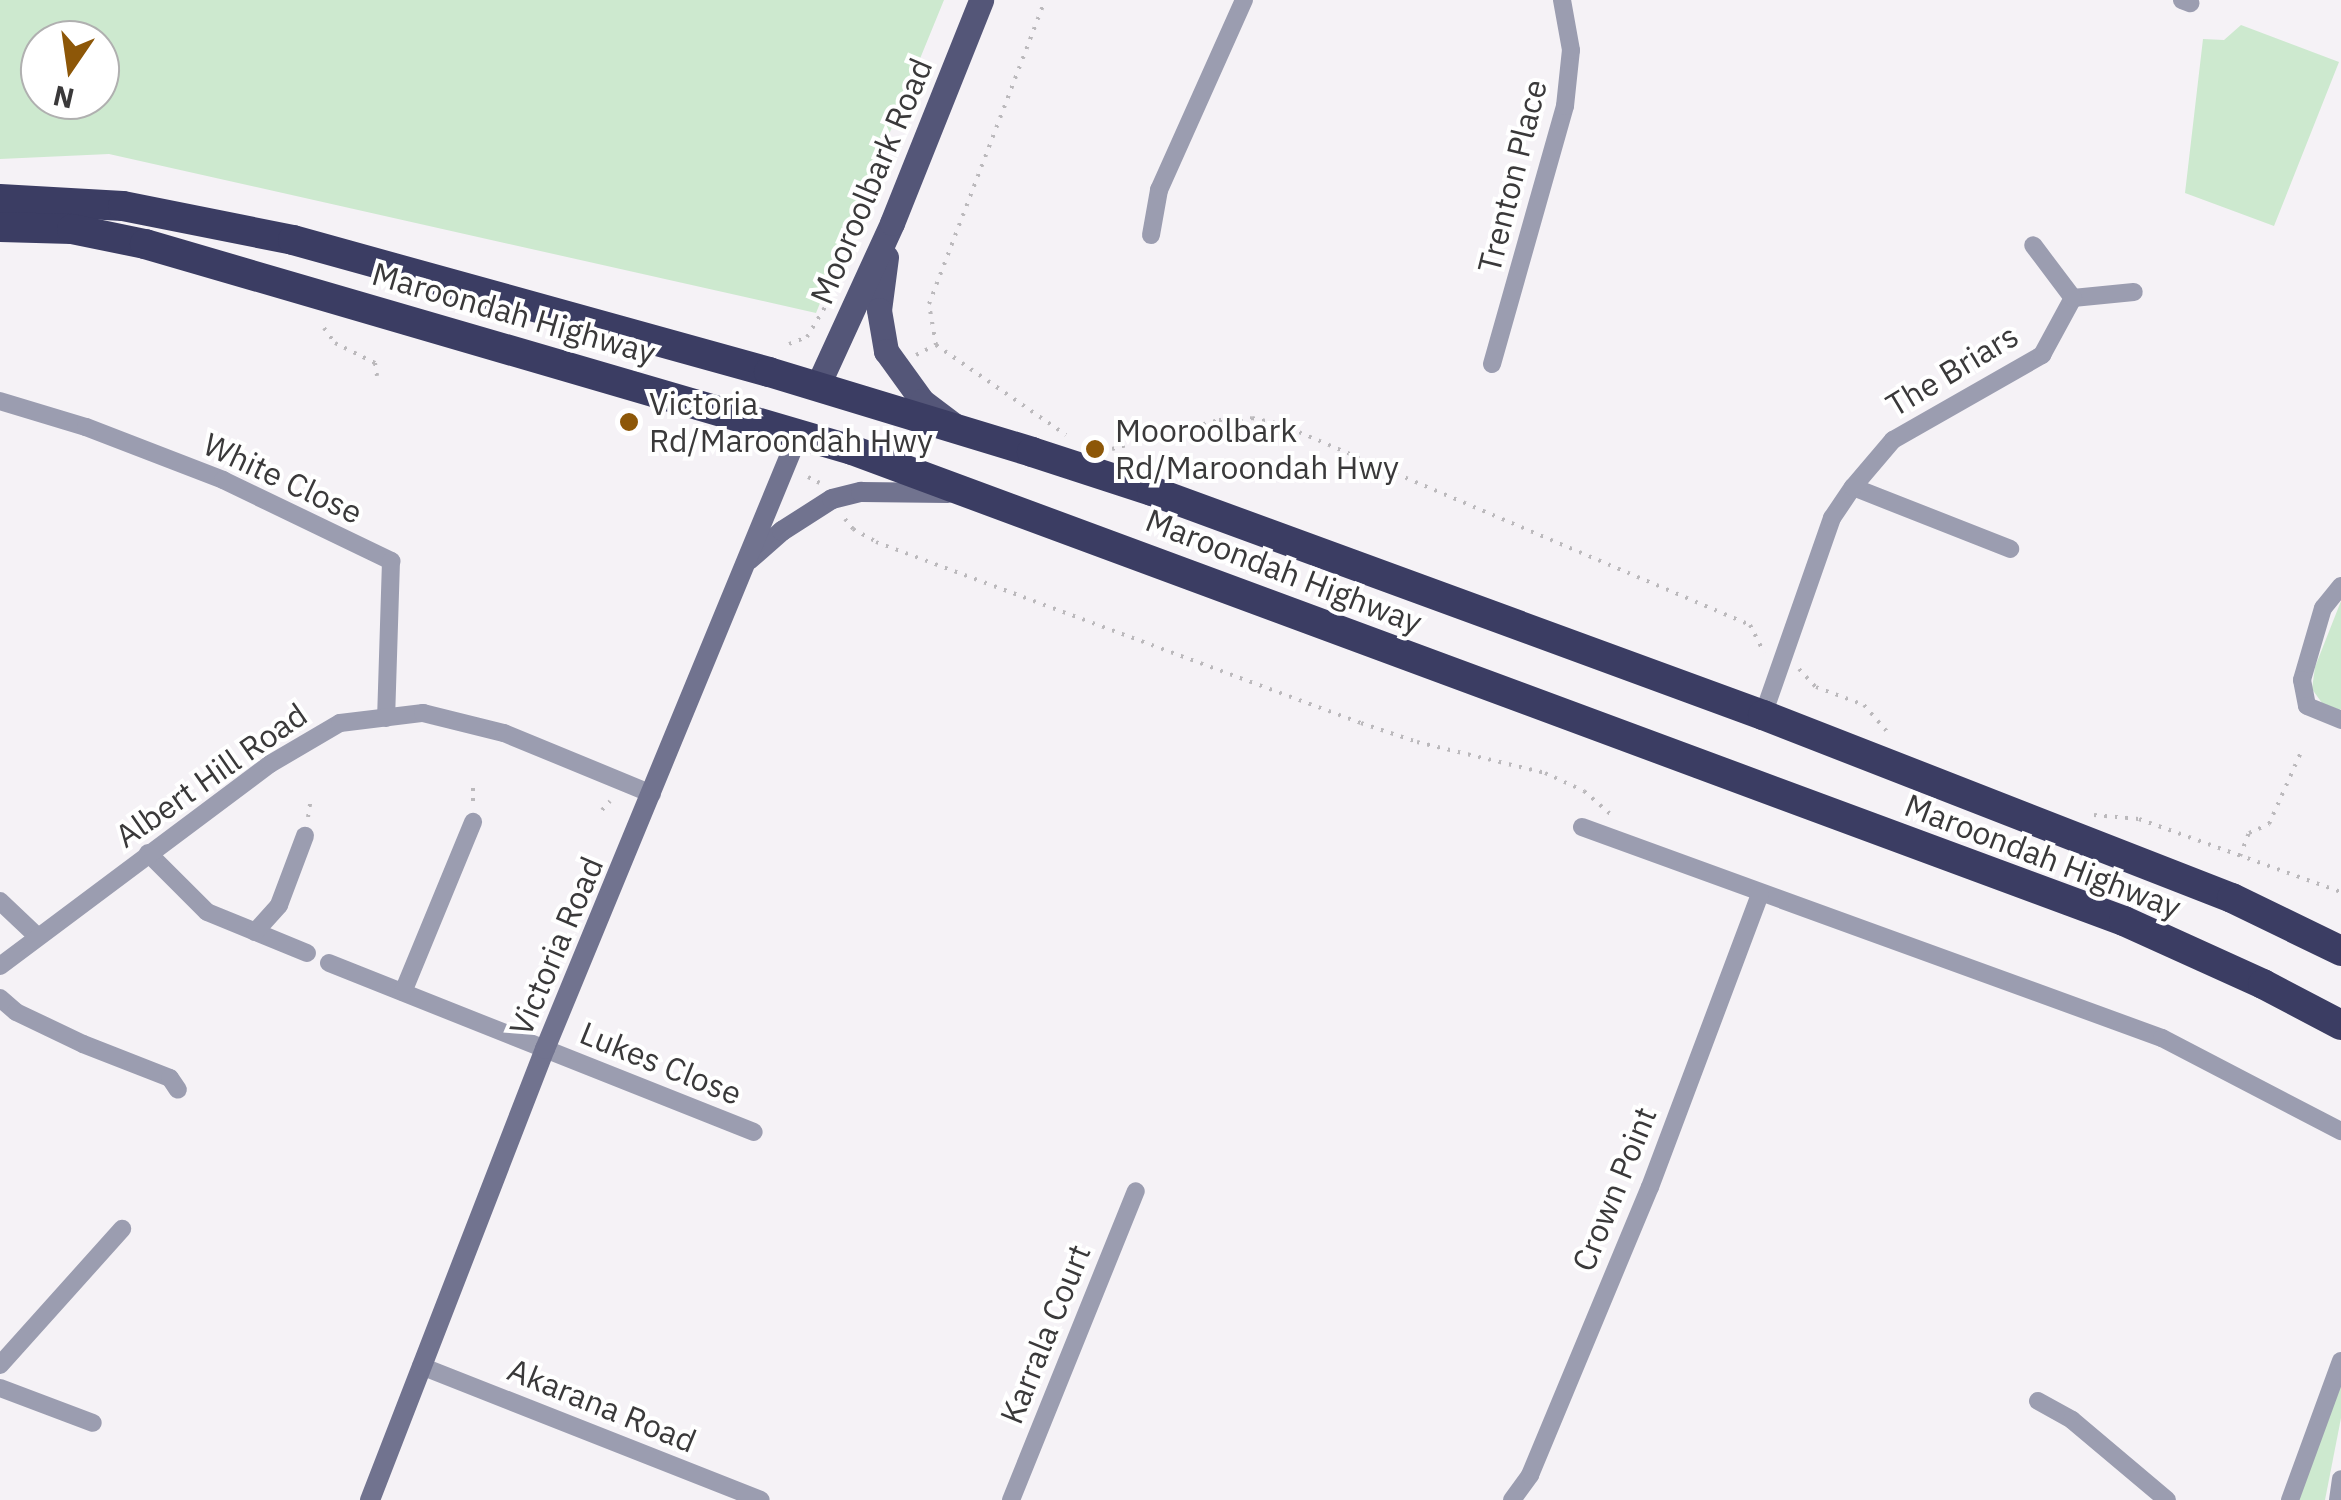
<!DOCTYPE html>
<html>
<head>
<meta charset="utf-8">
<style>
  body { margin:0 }
  #map { position:relative; width:2341px; height:1500px; overflow:hidden; background:#f5f2f6; font-family:"IBM Plex Sans",sans-serif }
  div>[style] { position:absolute }
  .green>* { inset:0; background:#cde9cf }
  .path>* { height:4px; margin-top:-2px; transform-origin:0; background:repeating-linear-gradient(90deg,#bbb9bc 0 2.5px,transparent 0 10.5px) }
  .street>* { height:18px; margin:-9px; padding:0 9px; transform-origin:9px; border-radius:9px; background:#9b9db0 }
  .secondary>* { height:20px; margin:-10px; padding:0 10px; transform-origin:10px; border-radius:10px; background:#71738f }
  .primary>* { height:25px; margin:-12.5px; padding:0 12.5px; transform-origin:12.5px; border-radius:12.5px; background:#545678 }
  .highway>* { height:30px; margin:-15px; padding:0 15px; transform-origin:15px; border-radius:15px; background:#3b3d63 }
  .dots>* { width:28px; height:28px; translate:-50% -50%; box-sizing:border-box; border:5px solid #fff; border-radius:50% }
  span { translate:-50% -50%; white-space:nowrap; text-align:center; line-height:1.15; -webkit-text-stroke:8px #fff; paint-order:stroke }
  .street-label { font-size:32px; color:#3a393a }
  .poi-label { font-size:32px; color:#3a393a }
  .left { translate:0 -50%; text-align:left }
  .north { position:absolute; left:20px; top:20px; width:100px; height:100px; box-sizing:border-box; background:#fff; border:2px solid #b0b0b0; border-radius:50%; rotate:193deg; font-size:28px; font-weight:700; line-height:40px; text-align:center; color:#3a393a }
  .north::after { content:''; display:block; margin:auto; width:35px; height:45px; background:#8d5708; clip-path:polygon(50% 0,100% 100%,50% 72%,0 100%) }
</style>
</head>
<body>
<div id="map">
  <div class="green">
    <div style="clip-path:polygon(evenodd,0 0,944px 0,816px 313px,109px 154px,0 159px,0 0,40px 40px,100px 40px,100px 100px,40px 100px,40px 40px)"></div>
    <div style="clip-path:polygon(2241px 25px,2339px 62px,2274px 226px,2185px 193px,2203px 39px,2224px 40px)"></div>
    <div style="clip-path:polygon(2341px 601px,2341px 709px,2340px 710px,2322px 703px,2312px 689px,2315px 667px)"></div>
    <div style="clip-path:polygon(2341px 1384px,2341px 1418px,2325px 1500px,2298px 1500px)"></div>
  </div>
  <div class="path">
    <div style="left:324px;top:328px;width:19px;rotate:54deg"></div>
    <div style="left:335px;top:343px;width:45px;rotate:26.6deg"></div>
    <div style="left:375px;top:363px;width:13px;rotate:81deg"></div>
    <div style="left:789px;top:344px;width:19px;rotate:-21deg"></div>
    <div style="left:807px;top:337px;width:41px;rotate:-59deg"></div>
    <div style="left:936px;top:345px;width:42px;rotate:-99.7deg"></div>
    <div style="left:929px;top:304px;width:325px;rotate:-69.1deg"></div>
    <div style="left:916px;top:355px;width:22px;rotate:-27deg"></div>
    <div style="left:936px;top:345px;width:158px;rotate:34.7deg"></div>
    <div style="left:1112px;top:449px;width:111px;rotate:-15.2deg"></div>
    <div style="left:1219px;top:420px;width:33px;rotate:-3deg"></div>
    <div style="left:1252px;top:418px;width:29px;rotate:12deg"></div>
    <div style="left:1280px;top:424px;width:511px;rotate:23.15deg"></div>
    <div style="left:1750px;top:625px;width:31px;rotate:63deg"></div>
    <div style="left:808px;top:477px;width:13px;rotate:27deg"></div>
    <div style="left:845px;top:519px;width:13px;rotate:51deg"></div>
    <div style="left:853px;top:529px;width:26px;rotate:29deg"></div>
    <div style="left:876px;top:542px;width:518px;rotate:20.47deg"></div>
    <div style="left:1361px;top:723px;width:59px;rotate:18.7deg"></div>
    <div style="left:1417px;top:742px;width:132px;rotate:13.6deg"></div>
    <div style="left:1545px;top:773px;width:43px;rotate:24.8deg"></div>
    <div style="left:1584px;top:791px;width:38px;rotate:41deg"></div>
    <div style="left:1799px;top:669px;width:25px;rotate:47deg"></div>
    <div style="left:1816px;top:687px;width:51px;rotate:20.6deg"></div>
    <div style="left:1864px;top:705px;width:40px;rotate:49deg"></div>
    <div style="left:473px;top:788px;width:16px;rotate:90deg"></div>
    <div style="left:602px;top:810px;width:12px;rotate:-48deg"></div>
    <div style="left:2094px;top:815px;width:45px;rotate:5.1deg"></div>
    <div style="left:2139px;top:819px;width:215px;rotate:19.9deg"></div>
    <div style="left:308px;top:817px;width:20px;rotate:-81deg"></div>
    <div style="left:2240px;top:856px;width:25px;rotate:-69deg"></div>
    <div style="left:2249px;top:833px;width:22px;rotate:-24deg"></div>
    <div style="left:2269px;top:824px;width:79px;rotate:-66deg"></div>
  </div>
  <div class="street">
    <div style="left:2182px;top:0;width:9px;rotate:21deg"></div>
    <div style="left:1151px;top:235px;width:46px;rotate:-79.9deg"></div>
    <div style="left:1159px;top:190px;width:208px;rotate:-65.9deg"></div>
    <div style="left:2073px;top:298px;width:61px;rotate:-5.6deg"></div>
    <div style="left:1492px;top:364px;width:268px;rotate:-74.2deg"></div>
    <div style="left:1565px;top:106px;width:56px;rotate:-83.9deg"></div>
    <div style="left:1571px;top:50px;width:51px;rotate:-100.2deg"></div>
    <div style="left:0;top:401px;width:90px;rotate:16.8deg"></div>
    <div style="left:86px;top:427px;width:147px;rotate:21.1deg"></div>
    <div style="left:223px;top:480px;width:187px;rotate:25.7deg"></div>
    <div style="left:391px;top:561px;width:157px;rotate:91.8deg"></div>
    <div style="left:1853px;top:487px;width:169px;rotate:21.5deg"></div>
    <div style="left:2341px;top:586px;width:28px;rotate:129deg"></div>
    <div style="left:2323px;top:608px;width:75px;rotate:106.3deg"></div>
    <div style="left:2302px;top:680px;width:26px;rotate:79deg"></div>
    <div style="left:2307px;top:706px;width:37px;rotate:22deg"></div>
    <div style="left:1763px;top:715px;width:209px;rotate:-70.7deg"></div>
    <div style="left:1832px;top:518px;width:37px;rotate:-56deg"></div>
    <div style="left:1853px;top:487px;width:62px;rotate:-49.6deg"></div>
    <div style="left:1893px;top:440px;width:172px;rotate:-29.7deg"></div>
    <div style="left:2042px;top:355px;width:65px;rotate:-61.5deg"></div>
    <div style="left:2073px;top:298px;width:66px;rotate:-127deg"></div>
    <div style="left:1582px;top:827px;width:617px;rotate:19.99deg"></div>
    <div style="left:2162px;top:1038px;width:202px;rotate:27.5deg"></div>
    <div style="left:148px;top:853px;width:83px;rotate:45deg"></div>
    <div style="left:207px;top:912px;width:108px;rotate:22.3deg"></div>
    <div style="left:0;top:901px;width:52px;rotate:43.5deg"></div>
    <div style="left:255px;top:932px;width:36px;rotate:-48deg"></div>
    <div style="left:279px;top:905px;width:74px;rotate:-69.4deg"></div>
    <div style="left:329px;top:963px;width:457px;rotate:21.7deg"></div>
    <div style="left:0;top:966px;width:337px;rotate:-36.8deg"></div>
    <div style="left:270px;top:764px;width:81px;rotate:-30.4deg"></div>
    <div style="left:340px;top:723px;width:84px;rotate:-6.9deg"></div>
    <div style="left:423px;top:713px;width:83px;rotate:13.9deg"></div>
    <div style="left:504px;top:733px;width:160px;rotate:22.4deg"></div>
    <div style="left:403px;top:992px;width:184px;rotate:-67.6deg"></div>
    <div style="left:0;top:998px;width:21px;rotate:41deg"></div>
    <div style="left:16px;top:1012px;width:74px;rotate:25.5deg"></div>
    <div style="left:83px;top:1044px;width:93px;rotate:21.3deg"></div>
    <div style="left:170px;top:1078px;width:14px;rotate:56deg"></div>
    <div style="left:0;top:1365px;width:183px;rotate:-48.1deg"></div>
    <div style="left:421px;top:1366px;width:365px;rotate:21.5deg"></div>
    <div style="left:0;top:1388px;width:99px;rotate:20.6deg"></div>
    <div style="left:2038px;top:1401px;width:39px;rotate:29deg"></div>
    <div style="left:2072px;top:1420px;width:124px;rotate:40.1deg"></div>
    <div style="left:1011px;top:1500px;width:333px;rotate:-68deg"></div>
    <div style="left:1512px;top:1500px;width:31px;rotate:-54deg"></div>
    <div style="left:1530px;top:1475px;width:312px;rotate:-67.4deg"></div>
    <div style="left:1650px;top:1187px;width:312px;rotate:-69.4deg"></div>
    <div style="left:2290px;top:1500px;width:148px;rotate:-69.9deg"></div>
    <div style="left:2338px;top:1500px;width:21px;rotate:-82deg"></div>
  </div>
  <div class="secondary">
    <div style="left:749px;top:560px;width:44px;rotate:-41.3deg"></div>
    <div style="left:782px;top:531px;width:59px;rotate:-32.6deg"></div>
    <div style="left:832px;top:499px;width:30px;rotate:-14deg"></div>
    <div style="left:861px;top:492px;width:87px;rotate:0.7deg"></div>
    <div style="left:370px;top:1500px;width:484px;rotate:-68.8deg"></div>
    <div style="left:545px;top:1049px;width:666px;rotate:-67.59deg"></div>
  </div>
  <div class="primary">
    <div style="left:886px;top:257px;width:53px;rotate:97.5deg"></div>
    <div style="left:879px;top:310px;width:42px;rotate:80.3deg"></div>
    <div style="left:886px;top:351px;width:62px;rotate:54.2deg"></div>
    <div style="left:922px;top:401px;width:39px;rotate:37deg"></div>
    <div style="left:817px;top:387px;width:180px;rotate:-65.4deg"></div>
    <div style="left:892px;top:223px;width:240px;rotate:-68.2deg"></div>
  </div>
  <div class="highway">
    <div style="left:0;top:199px;width:123px;rotate:3.3deg"></div>
    <div style="left:123px;top:206px;width:173px;rotate:11.3deg"></div>
    <div style="left:293px;top:240px;width:494px;rotate:15.5deg"></div>
    <div style="left:769px;top:372px;width:275px;rotate:16.9deg"></div>
    <div style="left:1032px;top:452px;width:126px;rotate:18deg"></div>
    <div style="left:1152px;top:491px;width:651px;rotate:20.13deg"></div>
    <div style="left:1763px;top:715px;width:503px;rotate:21.32deg"></div>
    <div style="left:2232px;top:898px;width:121px;rotate:25.9deg"></div>
    <div style="left:0;top:227px;width:72px;rotate:1.6deg"></div>
    <div style="left:72px;top:229px;width:75px;rotate:11.6deg"></div>
    <div style="left:145px;top:244px;width:736px;rotate:16.24deg"></div>
    <div style="left:852px;top:450px;width:1356px;rotate:20.32deg"></div>
    <div style="left:2124px;top:921px;width:153px;rotate:24.4deg"></div>
    <div style="left:2263px;top:984px;width:88px;rotate:27.7deg"></div>
  </div>
  <div class="dots">
    <div style="left:629px;top:422px;background:#8d5708"></div>
    <div style="left:1095px;top:449px;background:#8d5708"></div>
  </div>
  <div class="street-label">
    <span style="left:1512px;top:176px;rotate:-76deg">Trenton Place</span>
    <span style="left:871px;top:181px;rotate:-67deg">Mooroolbark Road</span>
    <span style="left:514px;top:313px;rotate:16deg">Maroondah Highway</span>
    <span style="left:1952px;top:370px;rotate:-31deg">The Briars</span>
    <span style="left:283px;top:478px;rotate:25deg">White Close</span>
    <span style="left:1284px;top:571px;rotate:21deg">Maroondah Highway</span>
    <span style="left:211px;top:775px;rotate:-35deg">Albert Hill Road</span>
    <span style="left:2043px;top:856px;rotate:21deg">Maroondah Highway</span>
    <span style="left:556px;top:946px;rotate:-67deg">Victoria Road</span>
    <span style="left:661px;top:1063px;rotate:22deg">Lukes Close</span>
    <span style="left:1614px;top:1189px;rotate:-68deg">Crown Point</span>
    <span style="left:1045px;top:1334px;rotate:-68deg">Karrala Court</span>
    <span style="left:602px;top:1405px;rotate:22deg">Akarana Road</span>
  </div>
  <div class="poi-label">
    <span class="left" style="left:649px;top:422px">Victoria<br>Rd/Maroondah Hwy</span>
    <span class="left" style="left:1115px;top:449px">Mooroolbark<br>Rd/Maroondah Hwy</span>
  </div>
  <div class="north">N</div>
</div>
</body>
</html>
